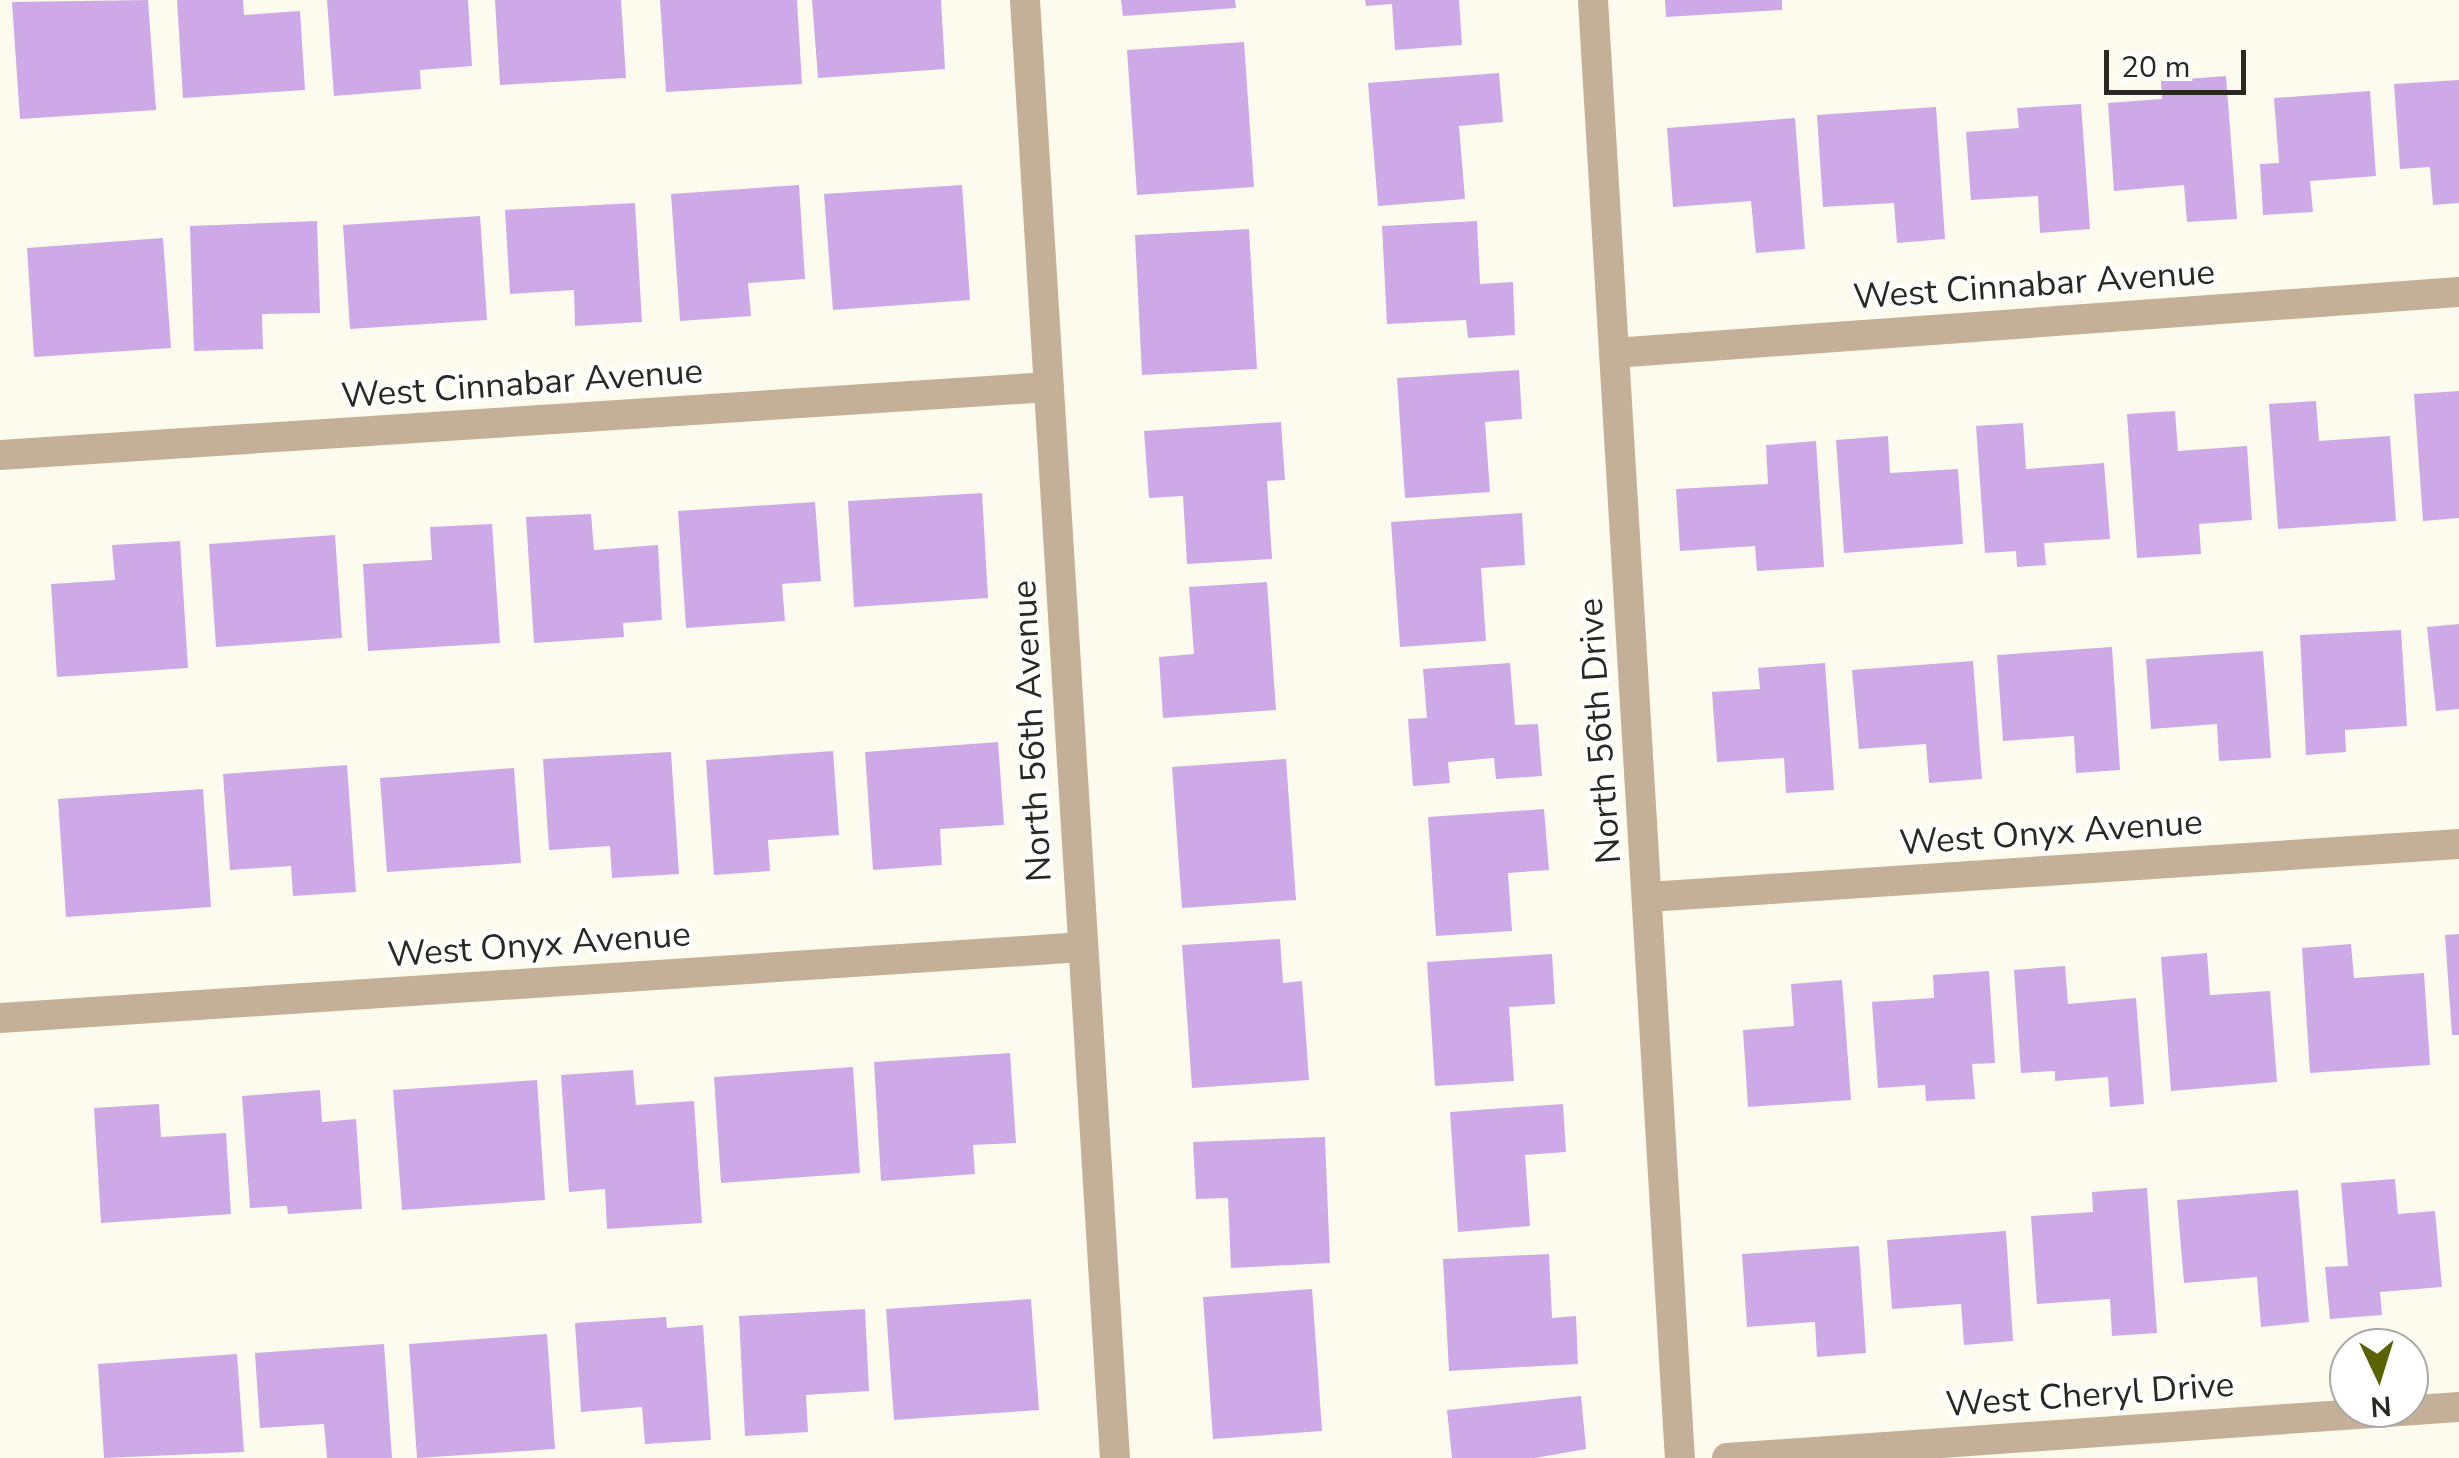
<!DOCTYPE html>
<html>
<head>
<meta charset="utf-8">
<style>
  body { margin:0 }
  #map { position:relative; width:2459px; height:1458px; overflow:hidden; background:#fdfbed; font-family:"Nunito Sans",sans-serif }
  div>[style] { position:absolute }
  .building>* { inset:0; background:#cda9e7 }
  .minor>* { height:30px; margin:-15px; padding:0 15px; transform-origin:15px; border-radius:15px; background:#c4b096 }
  span { translate:-50% -50%; white-space:nowrap; text-align:center; line-height:1.15; -webkit-text-stroke:8px #fff; paint-order:stroke }
  .street-label { font-size:35px; color:#292823 }
  .north { position:absolute; left:2329px; top:1328px; width:100px; height:100px; box-sizing:border-box; background:#fff; border:2px solid #a9a9a7; border-radius:50%; rotate:176deg; font-size:28px; font-weight:700; line-height:40px; text-align:center; color:#292823 }
  .north::after { content:''; display:block; margin:auto; width:35px; height:45px; background:#5a6300; clip-path:polygon(50% 0,100% 100%,50% 72%,0 100%) }
  .scale { position:absolute; left:2104px; top:50px; width:142px; height:45px; box-sizing:border-box; border:5px solid #292823; border-top:0; padding-left:12px; font-size:30px; line-height:35px; white-space:nowrap; color:#292823; -webkit-text-stroke:8px #fff; paint-order:stroke }
</style>
</head>
<body>
<div id="map">
  <div class="building">
    <div style="clip-path:polygon(148px 0,156px 110px,20px 119px,12px 2px)"></div>
    <div style="clip-path:polygon(177px 0,243px 0,244px 15px,300px 11px,305px 90px,183px 98px)"></div>
    <div style="clip-path:polygon(327px 0,468px 0,472px 66px,420px 70px,421px 89px,334px 96px)"></div>
    <div style="clip-path:polygon(495px 0,621px 0,626px 78px,500px 85px)"></div>
    <div style="clip-path:polygon(660px 0,797px 0,802px 84px,666px 92px)"></div>
    <div style="clip-path:polygon(812px 0,941px 0,945px 69px,818px 78px)"></div>
    <div style="clip-path:polygon(1121px 0,1235px 0,1236px 8px,1123px 16px)"></div>
    <div style="clip-path:polygon(1365px 0,1459px 0,1462px 45px,1395px 50px,1392px 4px,1366px 6px)"></div>
    <div style="clip-path:polygon(1665px 0,1782px 0,1782px 10px,1666px 17px)"></div>
    <div style="clip-path:polygon(1244px 42px,1254px 187px,1137px 195px,1127px 50px)"></div>
    <div style="clip-path:polygon(1499px 73px,1503px 122px,1459px 126px,1465px 199px,1378px 206px,1368px 83px)"></div>
    <div style="clip-path:polygon(2226px 76px,2237px 219px,2187px 222px,2184px 185px,2114px 191px,2108px 103px,2162px 99px,2161px 81px)"></div>
    <div style="clip-path:polygon(2459px 80px,2459px 203px,2433px 205px,2430px 167px,2400px 169px,2394px 84px)"></div>
    <div style="clip-path:polygon(2370px 91px,2376px 176px,2310px 181px,2313px 212px,2263px 215px,2260px 164px,2279px 163px,2274px 98px)"></div>
    <div style="clip-path:polygon(2081px 104px,2090px 229px,2040px 233px,2038px 196px,1971px 200px,1966px 132px,2019px 128px,2017px 108px)"></div>
    <div style="clip-path:polygon(1936px 107px,1945px 239px,1897px 243px,1894px 203px,1823px 207px,1817px 115px)"></div>
    <div style="clip-path:polygon(1795px 118px,1805px 249px,1756px 253px,1751px 201px,1673px 207px,1667px 128px)"></div>
    <div style="clip-path:polygon(799px 185px,805px 279px,748px 283px,751px 316px,680px 321px,671px 194px)"></div>
    <div style="clip-path:polygon(962px 185px,970px 300px,833px 310px,824px 194px)"></div>
    <div style="clip-path:polygon(635px 203px,642px 322px,575px 326px,574px 290px,510px 294px,505px 210px)"></div>
    <div style="clip-path:polygon(480px 216px,487px 320px,350px 329px,343px 225px)"></div>
    <div style="clip-path:polygon(317px 221px,320px 313px,262px 314px,263px 349px,194px 351px,190px 226px)"></div>
    <div style="clip-path:polygon(1477px 221px,1480px 284px,1513px 282px,1515px 335px,1468px 338px,1466px 320px,1387px 324px,1382px 226px)"></div>
    <div style="clip-path:polygon(1249px 229px,1257px 369px,1142px 375px,1135px 235px)"></div>
    <div style="clip-path:polygon(163px 238px,171px 348px,34px 357px,27px 248px)"></div>
    <div style="clip-path:polygon(1519px 370px,1522px 419px,1485px 422px,1490px 492px,1405px 498px,1397px 378px)"></div>
    <div style="clip-path:polygon(2459px 391px,2459px 518px,2423px 521px,2414px 394px)"></div>
    <div style="clip-path:polygon(2316px 401px,2319px 441px,2390px 436px,2396px 521px,2278px 529px,2269px 404px)"></div>
    <div style="clip-path:polygon(2175px 411px,2178px 451px,2247px 446px,2252px 520px,2199px 524px,2201px 554px,2137px 558px,2127px 414px)"></div>
    <div style="clip-path:polygon(1281px 422px,1285px 480px,1267px 481px,1272px 559px,1187px 564px,1183px 496px,1149px 498px,1144px 431px)"></div>
    <div style="clip-path:polygon(2023px 423px,2026px 469px,2104px 463px,2110px 539px,2044px 543px,2046px 565px,2017px 567px,2016px 551px,1985px 553px,1976px 426px)"></div>
    <div style="clip-path:polygon(1888px 436px,1890px 473px,1958px 469px,1963px 544px,1844px 553px,1836px 440px)"></div>
    <div style="clip-path:polygon(1816px 441px,1824px 567px,1757px 571px,1755px 546px,1680px 551px,1676px 489px,1768px 484px,1766px 445px)"></div>
    <div style="clip-path:polygon(982px 493px,988px 598px,854px 607px,848px 501px)"></div>
    <div style="clip-path:polygon(815px 502px,821px 581px,782px 584px,785px 621px,686px 628px,678px 511px)"></div>
    <div style="clip-path:polygon(1522px 513px,1525px 565px,1481px 568px,1486px 641px,1400px 647px,1391px 522px)"></div>
    <div style="clip-path:polygon(591px 514px,594px 550px,658px 545px,662px 620px,623px 623px,624px 637px,534px 643px,526px 517px)"></div>
    <div style="clip-path:polygon(492px 524px,500px 643px,368px 651px,363px 564px,432px 560px,430px 527px)"></div>
    <div style="clip-path:polygon(335px 535px,342px 638px,216px 647px,209px 544px)"></div>
    <div style="clip-path:polygon(180px 541px,188px 668px,57px 677px,51px 584px,115px 580px,112px 545px)"></div>
    <div style="clip-path:polygon(1267px 582px,1276px 710px,1163px 718px,1159px 657px,1194px 654px,1189px 587px)"></div>
    <div style="clip-path:polygon(2459px 624px,2459px 709px,2436px 711px,2427px 627px)"></div>
    <div style="clip-path:polygon(2401px 630px,2407px 726px,2345px 730px,2346px 752px,2306px 755px,2300px 635px)"></div>
    <div style="clip-path:polygon(2112px 647px,2120px 770px,2076px 773px,2074px 736px,2003px 741px,1997px 655px)"></div>
    <div style="clip-path:polygon(2263px 651px,2271px 758px,2219px 761px,2217px 724px,2151px 729px,2146px 659px)"></div>
    <div style="clip-path:polygon(1973px 661px,1982px 779px,1929px 783px,1926px 744px,1859px 749px,1852px 670px)"></div>
    <div style="clip-path:polygon(1510px 663px,1515px 725px,1538px 724px,1542px 776px,1496px 779px,1494px 758px,1448px 762px,1450px 783px,1413px 786px,1408px 719px,1427px 718px,1423px 669px)"></div>
    <div style="clip-path:polygon(1825px 663px,1834px 790px,1786px 793px,1784px 758px,1717px 762px,1712px 692px,1760px 689px,1758px 668px)"></div>
    <div style="clip-path:polygon(998px 742px,1004px 825px,940px 829px,942px 865px,873px 870px,865px 752px)"></div>
    <div style="clip-path:polygon(833px 751px,839px 835px,768px 840px,770px 871px,714px 875px,706px 760px)"></div>
    <div style="clip-path:polygon(671px 752px,679px 874px,612px 878px,610px 846px,549px 850px,543px 759px)"></div>
    <div style="clip-path:polygon(1286px 759px,1296px 900px,1182px 908px,1172px 767px)"></div>
    <div style="clip-path:polygon(347px 765px,356px 892px,293px 896px,291px 866px,230px 870px,223px 774px)"></div>
    <div style="clip-path:polygon(514px 768px,521px 863px,387px 872px,380px 778px)"></div>
    <div style="clip-path:polygon(203px 789px,211px 907px,66px 917px,58px 799px)"></div>
    <div style="clip-path:polygon(1544px 809px,1549px 870px,1508px 873px,1512px 931px,1436px 936px,1428px 817px)"></div>
    <div style="clip-path:polygon(2459px 934px,2459px 1035px,2452px 1035px,2445px 935px)"></div>
    <div style="clip-path:polygon(1280px 939px,1283px 983px,1302px 981px,1309px 1080px,1192px 1088px,1182px 945px)"></div>
    <div style="clip-path:polygon(2351px 944px,2354px 978px,2424px 973px,2430px 1065px,2310px 1073px,2302px 948px)"></div>
    <div style="clip-path:polygon(2207px 953px,2210px 995px,2270px 991px,2277px 1082px,2171px 1091px,2161px 957px)"></div>
    <div style="clip-path:polygon(1552px 954px,1555px 1004px,1509px 1007px,1514px 1081px,1435px 1086px,1427px 962px)"></div>
    <div style="clip-path:polygon(2065px 966px,2068px 1004px,2136px 998px,2144px 1104px,2110px 1107px,2108px 1077px,2055px 1081px,2055px 1071px,2021px 1073px,2014px 970px)"></div>
    <div style="clip-path:polygon(1989px 971px,1995px 1063px,1972px 1064px,1975px 1099px,1926px 1101px,1925px 1085px,1878px 1088px,1872px 1002px,1934px 998px,1933px 975px)"></div>
    <div style="clip-path:polygon(1842px 980px,1851px 1100px,1748px 1107px,1743px 1030px,1794px 1026px,1791px 984px)"></div>
    <div style="clip-path:polygon(1010px 1053px,1016px 1143px,973px 1145px,975px 1174px,881px 1181px,874px 1062px)"></div>
    <div style="clip-path:polygon(853px 1067px,860px 1173px,721px 1183px,714px 1077px)"></div>
    <div style="clip-path:polygon(633px 1070px,636px 1105px,694px 1101px,702px 1223px,607px 1229px,605px 1189px,569px 1192px,561px 1075px)"></div>
    <div style="clip-path:polygon(537px 1080px,545px 1200px,402px 1210px,393px 1090px)"></div>
    <div style="clip-path:polygon(320px 1090px,322px 1122px,356px 1119px,362px 1209px,288px 1214px,287px 1206px,250px 1208px,242px 1096px)"></div>
    <div style="clip-path:polygon(159px 1104px,161px 1137px,226px 1133px,231px 1214px,101px 1223px,94px 1108px)"></div>
    <div style="clip-path:polygon(1563px 1104px,1566px 1152px,1525px 1155px,1530px 1226px,1458px 1232px,1450px 1112px)"></div>
    <div style="clip-path:polygon(1325px 1137px,1330px 1263px,1231px 1268px,1228px 1198px,1196px 1199px,1193px 1142px)"></div>
    <div style="clip-path:polygon(2395px 1179px,2398px 1214px,2435px 1211px,2442px 1287px,2380px 1292px,2382px 1315px,2330px 1319px,2325px 1267px,2348px 1266px,2341px 1183px)"></div>
    <div style="clip-path:polygon(2147px 1188px,2157px 1333px,2112px 1336px,2110px 1299px,2037px 1304px,2031px 1216px,2093px 1212px,2092px 1192px)"></div>
    <div style="clip-path:polygon(2298px 1190px,2309px 1322px,2261px 1327px,2257px 1277px,2184px 1283px,2177px 1200px)"></div>
    <div style="clip-path:polygon(2006px 1231px,2013px 1341px,1964px 1345px,1961px 1304px,1892px 1309px,1887px 1240px)"></div>
    <div style="clip-path:polygon(1859px 1246px,1866px 1353px,1817px 1357px,1815px 1322px,1747px 1327px,1742px 1254px)"></div>
    <div style="clip-path:polygon(1549px 1254px,1552px 1318px,1576px 1316px,1578px 1364px,1449px 1371px,1443px 1259px)"></div>
    <div style="clip-path:polygon(1312px 1289px,1322px 1431px,1213px 1439px,1203px 1297px)"></div>
    <div style="clip-path:polygon(1031px 1299px,1039px 1410px,894px 1420px,886px 1309px)"></div>
    <div style="clip-path:polygon(865px 1309px,869px 1391px,806px 1395px,808px 1432px,745px 1436px,739px 1316px)"></div>
    <div style="clip-path:polygon(666px 1317px,667px 1328px,703px 1325px,711px 1440px,645px 1444px,642px 1407px,581px 1412px,575px 1323px)"></div>
    <div style="clip-path:polygon(547px 1334px,555px 1449px,417px 1458px,409px 1344px)"></div>
    <div style="clip-path:polygon(384px 1344px,392px 1458px,327px 1458px,324px 1424px,260px 1428px,255px 1353px)"></div>
    <div style="clip-path:polygon(237px 1354px,244px 1452px,104px 1458px,98px 1364px)"></div>
    <div style="clip-path:polygon(1581px 1396px,1586px 1449px,1535px 1458px,1452px 1458px,1447px 1410px)"></div>
  </div>
  <div class="minor">
    <div style="left:1025px;top:0;width:1461px;rotate:86.47deg"></div>
    <div style="left:1593px;top:0;width:1461px;rotate:86.59deg"></div>
    <div style="left:1614px;top:353px;width:847px;rotate:-4.13deg"></div>
    <div style="left:0;top:455px;width:1051px;rotate:-3.71deg"></div>
    <div style="left:1648px;top:897px;width:813px;rotate:-3.74deg"></div>
    <div style="left:0;top:1018px;width:1085px;rotate:-3.75deg"></div>
    <div style="left:1727px;top:1458px;width:734px;rotate:-3.99deg"></div>
  </div>
  <div class="street-label">
    <span style="left:2034px;top:285px;rotate:-4deg">West Cinnabar Avenue</span>
    <span style="left:522px;top:384px;rotate:-4deg">West Cinnabar Avenue</span>
    <span style="left:1032px;top:731px;rotate:-93deg">North 56th Avenue</span>
    <span style="left:1600px;top:731px;rotate:-94deg">North 56th Drive</span>
    <span style="left:2051px;top:833px;rotate:-4deg">West Onyx Avenue</span>
    <span style="left:539px;top:945px;rotate:-4deg">West Onyx Avenue</span>
    <span style="left:2090px;top:1395px;rotate:-4deg">West Cheryl Drive</span>
  </div>
  <div class="north">N</div>
  <div class="scale">20 m</div>
</div>
</body>
</html>
